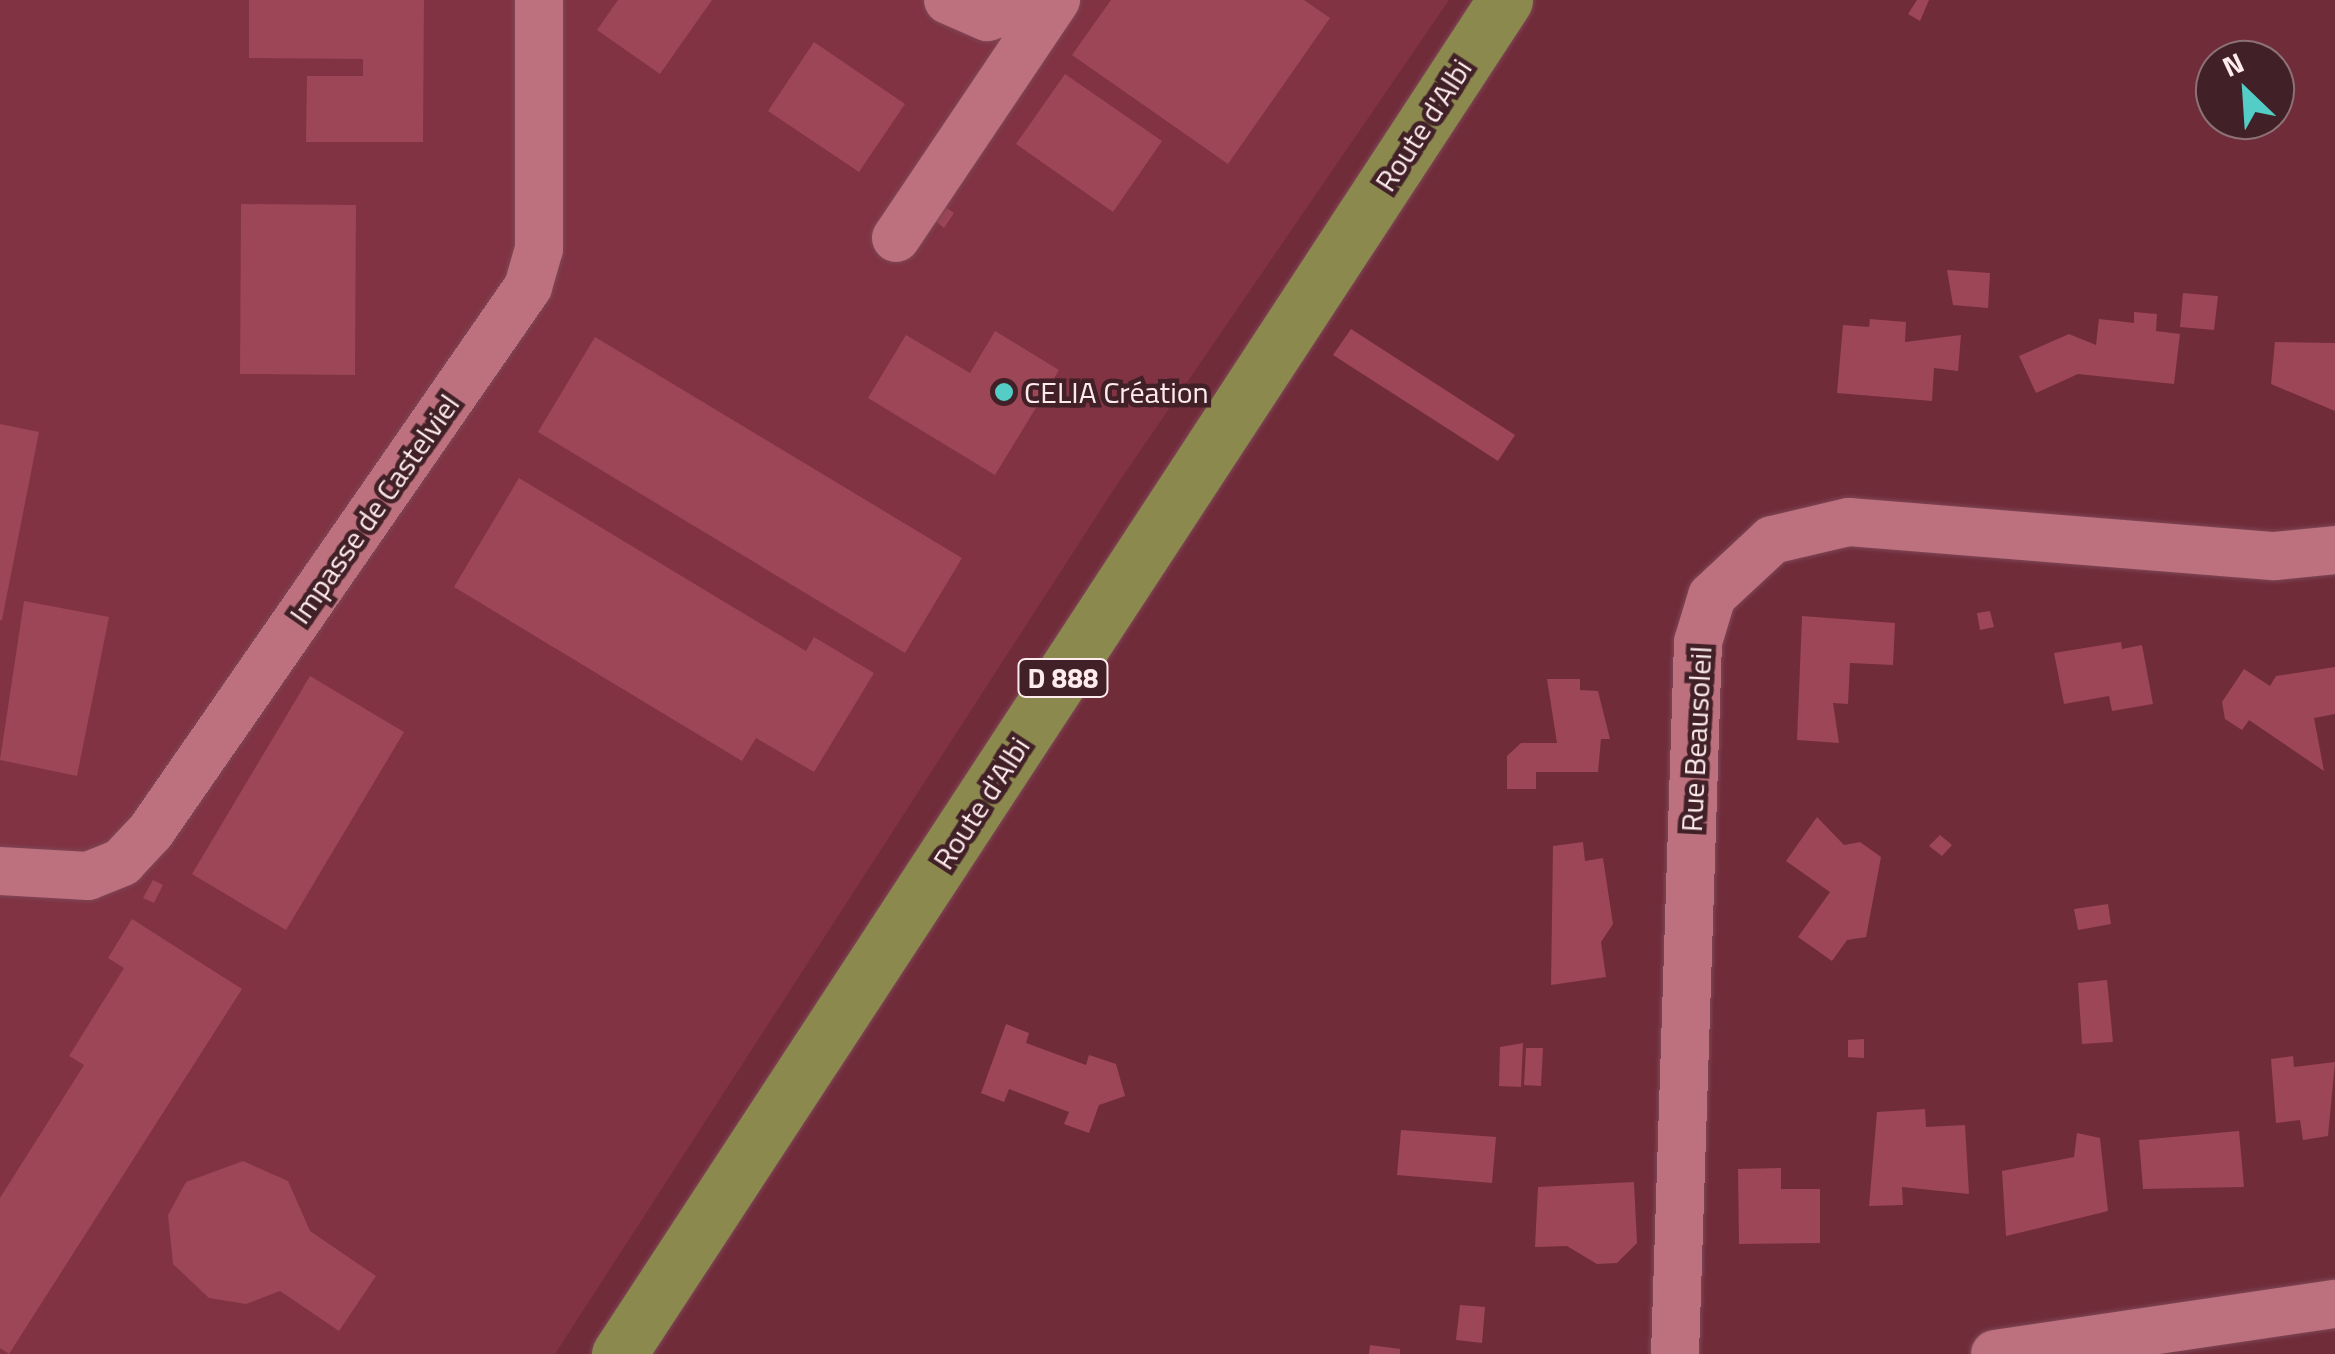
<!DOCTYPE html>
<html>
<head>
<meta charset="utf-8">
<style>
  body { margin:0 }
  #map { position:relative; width:2335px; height:1354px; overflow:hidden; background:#712c3a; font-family:"Titillium Web",sans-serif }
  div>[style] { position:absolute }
  .built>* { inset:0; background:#813343 }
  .building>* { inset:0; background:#9c4657 }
  .roads { filter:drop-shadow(0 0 2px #7e4756) drop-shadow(0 0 2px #7e4756) }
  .minor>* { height:48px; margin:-24px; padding:0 24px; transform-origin:24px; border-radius:24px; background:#bd707d }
  .major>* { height:55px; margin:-27.5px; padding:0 27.5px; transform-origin:27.5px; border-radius:27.5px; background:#8c894f }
  .dots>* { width:28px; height:28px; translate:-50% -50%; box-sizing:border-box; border:5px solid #412127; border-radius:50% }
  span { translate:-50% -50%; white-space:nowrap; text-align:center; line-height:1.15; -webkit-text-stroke:9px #412127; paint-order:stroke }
  .shield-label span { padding:2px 8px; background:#412127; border:2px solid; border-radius:8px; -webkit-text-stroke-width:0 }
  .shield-label { font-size:28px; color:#fdebed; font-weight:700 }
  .street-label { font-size:30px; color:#fdebed }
  .poi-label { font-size:30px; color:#fdebed }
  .left { translate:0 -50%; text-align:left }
  .north { position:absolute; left:2195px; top:40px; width:100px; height:100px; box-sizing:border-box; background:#412127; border:2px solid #8c7276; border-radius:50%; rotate:335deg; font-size:28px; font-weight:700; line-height:40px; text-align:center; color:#fdebed }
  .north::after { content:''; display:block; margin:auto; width:35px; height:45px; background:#54cdc6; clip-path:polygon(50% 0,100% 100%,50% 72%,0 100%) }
</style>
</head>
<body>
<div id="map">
  <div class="built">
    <div style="clip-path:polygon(0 0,1449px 0,1114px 489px,555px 1354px,0 1354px)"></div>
  </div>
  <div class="building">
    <div style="clip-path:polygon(249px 0,424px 0,423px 142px,306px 142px,307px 76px,363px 76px,363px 59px,249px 58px)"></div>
    <div style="clip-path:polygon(618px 0,712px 0,660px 74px,597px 30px)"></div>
    <div style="clip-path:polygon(1111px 0,1304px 0,1330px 18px,1228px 164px,1072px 55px)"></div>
    <div style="clip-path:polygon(1917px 0,1929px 0,1920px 21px,1908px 14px)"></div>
    <div style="clip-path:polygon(814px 42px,905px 104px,859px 172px,768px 111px)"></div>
    <div style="clip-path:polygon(1065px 74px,1162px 141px,1113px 212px,1016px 144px)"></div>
    <div style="clip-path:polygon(241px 204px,356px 205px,355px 375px,240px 374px)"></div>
    <div style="clip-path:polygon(944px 206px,954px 213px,944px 228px,934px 220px)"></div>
    <div style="clip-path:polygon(1947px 270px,1990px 273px,1988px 308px,1953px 305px)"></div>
    <div style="clip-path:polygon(2183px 293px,2218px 296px,2214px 330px,2180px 327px)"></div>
    <div style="clip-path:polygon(2134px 312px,2157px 314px,2156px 331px,2180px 334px,2174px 384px,2078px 374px,2036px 393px,2019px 356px,2069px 334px,2096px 345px,2099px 319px,2134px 323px)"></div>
    <div style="clip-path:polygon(1870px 319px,1906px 322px,1905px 342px,1961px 335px,1958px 371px,1934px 368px,1932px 401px,1837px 393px,1843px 325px,1869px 327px)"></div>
    <div style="clip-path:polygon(1351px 329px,1515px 435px,1498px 461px,1333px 355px)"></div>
    <div style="clip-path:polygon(995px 331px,1059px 370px,995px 475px,868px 398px,906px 335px,970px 373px)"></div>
    <div style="clip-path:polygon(595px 337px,962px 558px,905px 653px,538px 432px)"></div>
    <div style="clip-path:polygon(2275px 342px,2335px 343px,2335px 411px,2271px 384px)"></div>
    <div style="clip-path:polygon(0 424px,39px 432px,2px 620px,0 620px)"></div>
    <div style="clip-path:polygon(519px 478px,806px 651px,814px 637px,874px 673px,814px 772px,756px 738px,742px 761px,454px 587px)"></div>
    <div style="clip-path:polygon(24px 601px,109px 617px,77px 776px,0 760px)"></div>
    <div style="clip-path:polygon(1990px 611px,1994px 627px,1980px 630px,1977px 613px)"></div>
    <div style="clip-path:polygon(1802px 616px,1895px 623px,1893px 665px,1850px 663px,1848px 704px,1833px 703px,1839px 743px,1797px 740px)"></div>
    <div style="clip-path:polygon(2121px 642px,2122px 649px,2142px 645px,2153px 704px,2112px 711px,2109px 696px,2064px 704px,2054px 653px)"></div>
    <div style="clip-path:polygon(2335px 667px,2335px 714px,2314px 718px,2324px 771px,2249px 720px,2242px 730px,2225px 719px,2222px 702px,2244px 669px,2270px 686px,2276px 676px)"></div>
    <div style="clip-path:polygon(310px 676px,404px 732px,286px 930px,192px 874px)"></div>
    <div style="clip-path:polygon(1547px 679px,1580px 679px,1580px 690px,1598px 691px,1610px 739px,1601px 739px,1598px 772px,1536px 772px,1536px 789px,1507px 789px,1507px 756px,1521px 743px,1557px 743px)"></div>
    <div style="clip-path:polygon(1817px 817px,1844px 845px,1860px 842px,1881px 857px,1866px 937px,1847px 940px,1832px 961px,1798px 937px,1830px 892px,1786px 861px)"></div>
    <div style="clip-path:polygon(1940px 835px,1952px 845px,1942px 856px,1929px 846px)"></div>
    <div style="clip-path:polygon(1583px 842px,1585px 861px,1603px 858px,1613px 924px,1601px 942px,1606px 977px,1551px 985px,1553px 846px)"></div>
    <div style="clip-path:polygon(153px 880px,163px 885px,154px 903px,143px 898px)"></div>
    <div style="clip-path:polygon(2108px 904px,2111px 924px,2078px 930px,2074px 909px)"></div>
    <div style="clip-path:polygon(132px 919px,242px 989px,9px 1354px,0 1348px,0 1198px,84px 1065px,69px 1056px,124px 968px,108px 958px)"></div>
    <div style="clip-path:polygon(2107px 980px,2113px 1042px,2082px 1044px,2078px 983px)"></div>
    <div style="clip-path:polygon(1006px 1024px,1029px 1033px,1026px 1043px,1086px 1065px,1089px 1055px,1116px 1064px,1125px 1096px,1099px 1105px,1089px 1133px,1064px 1124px,1069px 1112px,1009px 1089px,1004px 1102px,981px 1093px)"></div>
    <div style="clip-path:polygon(1864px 1039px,1864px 1058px,1848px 1057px,1848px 1040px)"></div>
    <div style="clip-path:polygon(1523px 1043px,1521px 1087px,1499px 1086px,1500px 1047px)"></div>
    <div style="clip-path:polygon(1526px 1048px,1543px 1048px,1541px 1086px,1524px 1085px)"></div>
    <div style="clip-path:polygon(2293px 1056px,2294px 1067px,2335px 1062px,2328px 1136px,2303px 1140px,2300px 1120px,2276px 1123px,2271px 1059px)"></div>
    <div style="clip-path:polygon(1925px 1109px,1926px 1127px,1965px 1125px,1969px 1194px,1902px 1187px,1903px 1205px,1869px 1206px,1877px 1112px)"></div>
    <div style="clip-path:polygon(1401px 1130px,1496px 1137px,1492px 1183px,1397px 1175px)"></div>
    <div style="clip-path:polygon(2239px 1131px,2244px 1187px,2143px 1189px,2139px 1140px)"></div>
    <div style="clip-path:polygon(2077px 1133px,2100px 1138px,2108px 1211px,2006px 1236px,2002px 1171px,2074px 1157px)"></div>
    <div style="clip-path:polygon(243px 1161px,288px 1181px,310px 1231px,376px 1276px,339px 1331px,280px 1291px,246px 1304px,209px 1298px,173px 1264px,168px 1215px,186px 1182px)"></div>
    <div style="clip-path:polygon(1781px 1168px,1781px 1189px,1820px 1189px,1820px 1243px,1739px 1244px,1738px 1169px)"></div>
    <div style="clip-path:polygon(1634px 1182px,1637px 1243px,1617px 1263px,1597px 1264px,1567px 1246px,1535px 1247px,1538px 1187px)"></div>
    <div style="clip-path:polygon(1460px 1305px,1485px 1307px,1482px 1343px,1456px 1340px)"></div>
    <div style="clip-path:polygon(1370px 1345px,1400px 1349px,1400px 1354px,1369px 1354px)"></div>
  </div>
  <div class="roads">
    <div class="minor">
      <div style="left:948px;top:0;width:43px;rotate:23.6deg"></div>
      <div style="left:987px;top:17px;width:61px;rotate:-16.1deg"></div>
      <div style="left:896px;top:238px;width:287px;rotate:-56.1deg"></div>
      <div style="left:0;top:871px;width:88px;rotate:3.3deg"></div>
      <div style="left:88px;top:876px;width:37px;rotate:-22deg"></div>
      <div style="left:122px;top:862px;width:42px;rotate:-46.9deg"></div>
      <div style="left:151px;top:831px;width:662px;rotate:-55.28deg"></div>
      <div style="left:528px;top:287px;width:40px;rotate:-74deg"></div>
      <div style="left:539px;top:249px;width:249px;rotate:-90deg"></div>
      <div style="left:1675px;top:1354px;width:712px;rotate:-88.15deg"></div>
      <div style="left:1698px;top:642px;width:48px;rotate:-73.1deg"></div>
      <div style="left:1712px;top:596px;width:82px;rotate:-43deg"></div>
      <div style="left:1772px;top:540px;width:79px;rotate:-13.2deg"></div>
      <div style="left:1849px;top:522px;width:427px;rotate:4.6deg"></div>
      <div style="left:2275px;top:556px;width:60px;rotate:-5.7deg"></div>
      <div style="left:1995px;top:1354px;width:344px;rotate:-8.4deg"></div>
    </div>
    <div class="major">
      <div style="left:619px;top:1354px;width:1618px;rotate:-56.8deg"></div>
    </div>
  </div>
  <div class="dots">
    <div style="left:1004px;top:392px;background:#54cdc6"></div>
  </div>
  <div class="shield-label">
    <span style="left:1063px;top:678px">D 888</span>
  </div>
  <div class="street-label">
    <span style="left:1423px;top:125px;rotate:-57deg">Route d'Albi</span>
    <span style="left:374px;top:509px;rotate:-55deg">Impasse de Castelviel</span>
    <span style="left:1696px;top:739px;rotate:-87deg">Rue Beausoleil</span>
    <span style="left:981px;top:803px;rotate:-57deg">Route d'Albi</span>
  </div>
  <div class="poi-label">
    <span class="left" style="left:1024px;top:392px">CELIA Création</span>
  </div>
  <div class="north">N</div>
</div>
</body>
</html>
